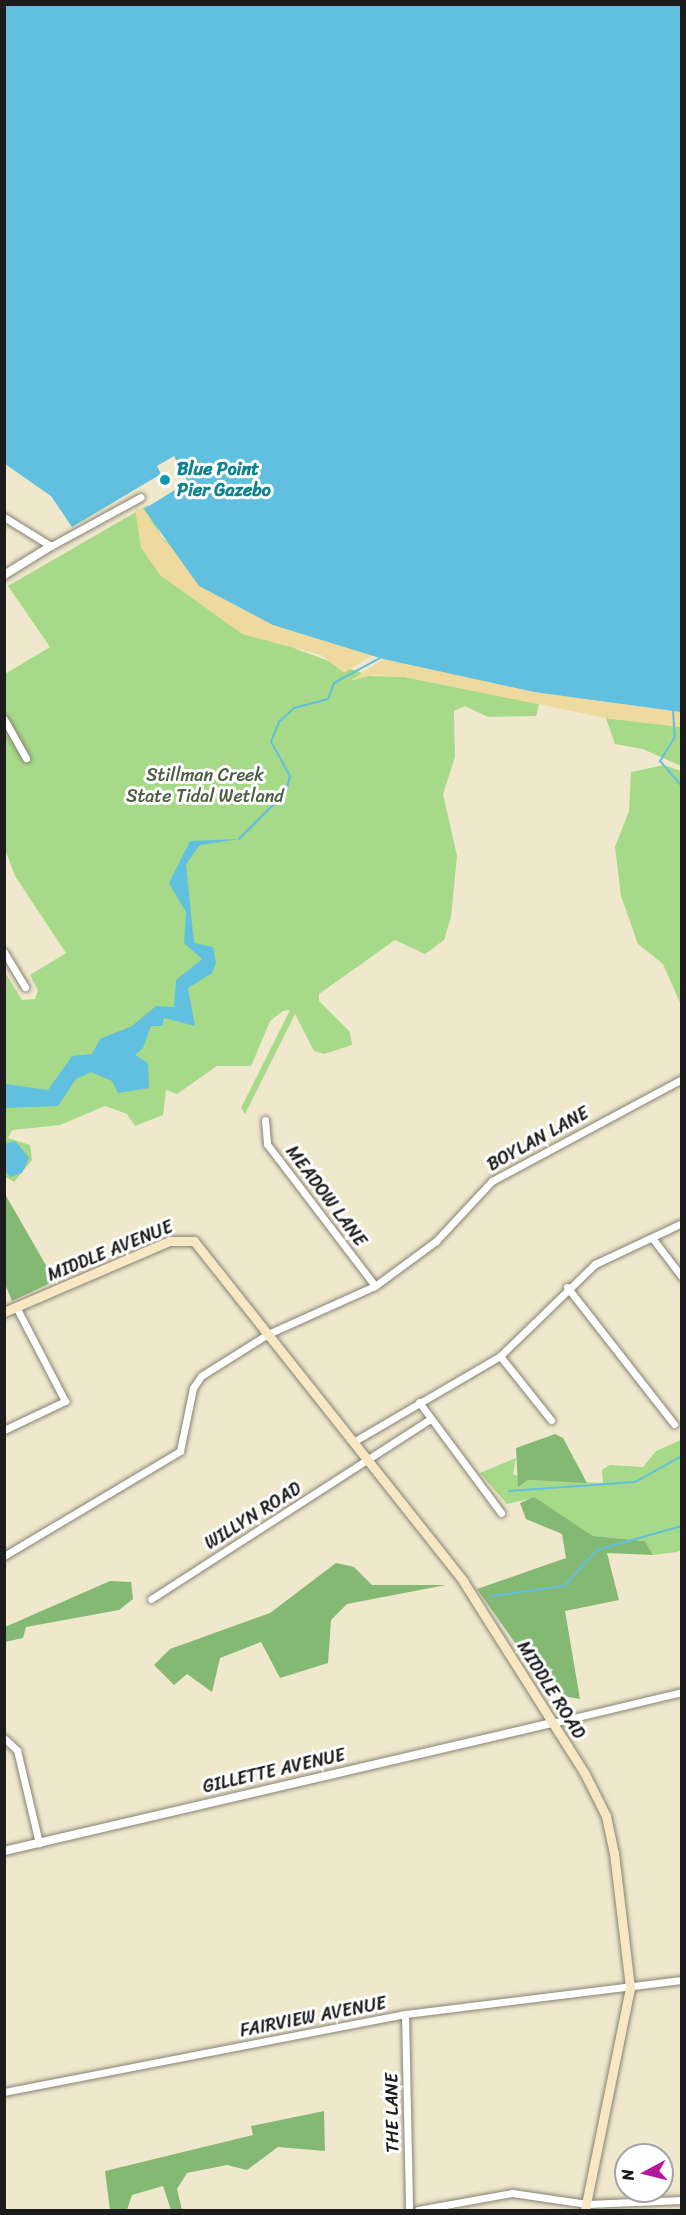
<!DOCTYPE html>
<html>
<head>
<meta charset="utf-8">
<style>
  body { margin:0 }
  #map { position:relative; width:686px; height:2215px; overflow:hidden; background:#efe8cd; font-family:Sriracha,sans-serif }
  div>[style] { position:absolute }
  .green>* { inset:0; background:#a6d988 }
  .forest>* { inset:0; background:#84b974 }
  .sand>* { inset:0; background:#eeda9e }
  .water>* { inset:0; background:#61bfdf }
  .stream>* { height:2px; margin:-1px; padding:0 1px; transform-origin:1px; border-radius:1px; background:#61bfdf }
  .roads { filter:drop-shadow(0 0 2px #868274) drop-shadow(0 0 2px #868274) }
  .minor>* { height:7px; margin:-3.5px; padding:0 3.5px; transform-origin:3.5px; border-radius:3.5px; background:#fff }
  .tertiary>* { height:8px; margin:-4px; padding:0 4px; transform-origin:4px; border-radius:4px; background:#fff }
  .secondary>* { height:9px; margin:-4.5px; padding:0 4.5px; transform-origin:4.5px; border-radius:4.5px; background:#f7e8c3 }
  .dots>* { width:16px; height:16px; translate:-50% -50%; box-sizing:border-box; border:3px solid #fff; border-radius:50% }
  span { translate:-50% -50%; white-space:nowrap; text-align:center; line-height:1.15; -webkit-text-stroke:6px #fff; paint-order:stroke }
  .culture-label { font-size:18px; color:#0d838f; font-weight:700 }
  .left { translate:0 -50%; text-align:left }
  .park-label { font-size:18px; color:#4c5e42 }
  .street-label { font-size:18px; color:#1c1c1c }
  .frame { position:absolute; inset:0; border:6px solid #1c1c1c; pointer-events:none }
  .north { position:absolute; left:614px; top:2143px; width:60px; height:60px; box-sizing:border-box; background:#fff; border:2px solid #a4a4a4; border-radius:50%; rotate:263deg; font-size:16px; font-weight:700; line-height:24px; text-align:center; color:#1c1c1c }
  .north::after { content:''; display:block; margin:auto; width:21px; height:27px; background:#b5179e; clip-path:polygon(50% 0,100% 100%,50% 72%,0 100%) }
</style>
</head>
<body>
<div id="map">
  <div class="green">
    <div style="clip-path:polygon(148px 505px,161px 537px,296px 649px,370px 676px,405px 677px,539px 704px,536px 716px,488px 717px,465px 706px,454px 711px,455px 757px,443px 794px,457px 856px,451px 917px,444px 940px,425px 954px,395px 940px,319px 994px,319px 1001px,350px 1032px,352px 1045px,324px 1054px,314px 1051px,295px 1014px,245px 1114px,241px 1108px,290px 1010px,283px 1011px,270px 1021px,251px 1066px,217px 1066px,177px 1094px,166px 1090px,163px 1115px,135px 1126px,127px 1114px,105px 1106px,60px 1125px,12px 1130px,8px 1138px,30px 1145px,32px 1160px,14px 1182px,4px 1176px,4px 971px,22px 1000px,35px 999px,38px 990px,30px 975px,66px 953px,15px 876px,5px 849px,5px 674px,50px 647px,8px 586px)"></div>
    <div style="clip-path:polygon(606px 718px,681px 727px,681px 766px,643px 749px,615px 744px)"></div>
    <div style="clip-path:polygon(664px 765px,681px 771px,681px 1005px,663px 964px,638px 944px,621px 896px,615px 847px,629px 811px,631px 772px)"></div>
    <div style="clip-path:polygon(681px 1440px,681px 1550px,677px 1552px,653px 1555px,645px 1541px,593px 1536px,534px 1498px,507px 1504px,480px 1473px,516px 1458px,513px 1474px,528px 1480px,603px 1483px,602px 1470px,610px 1465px,643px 1467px,656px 1451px)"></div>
  </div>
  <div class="forest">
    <div style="clip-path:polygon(5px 1194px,55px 1281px,12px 1301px,5px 1284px)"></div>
    <div style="clip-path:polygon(555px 1434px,563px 1438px,587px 1483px,528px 1480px,518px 1487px,516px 1448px)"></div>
    <div style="clip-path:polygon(534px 1497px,593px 1536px,645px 1541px,653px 1555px,607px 1553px,619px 1600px,565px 1611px,580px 1699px,551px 1694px,477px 1589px,566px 1558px,562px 1534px,526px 1519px,520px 1503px)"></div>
    <div style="clip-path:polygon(336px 1563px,354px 1567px,372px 1585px,446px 1585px,347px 1604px,331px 1620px,328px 1663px,280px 1678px,261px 1642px,220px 1658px,212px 1692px,187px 1674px,174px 1685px,154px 1665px,170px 1649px,270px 1613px)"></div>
    <div style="clip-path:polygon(110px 1581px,131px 1582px,133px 1599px,119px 1610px,26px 1627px,23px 1638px,5px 1642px,5px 1627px)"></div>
    <div style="clip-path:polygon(324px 2111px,325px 2151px,278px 2147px,247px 2170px,227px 2165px,187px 2173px,177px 2189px,182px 2210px,171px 2210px,163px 2186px,132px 2195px,127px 2210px,110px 2210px,105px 2171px,253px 2135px,251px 2126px)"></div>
  </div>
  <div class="sand">
    <div style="clip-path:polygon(135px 509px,144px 509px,163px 540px,273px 625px,372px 655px,344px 673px,321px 655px,242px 634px,160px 575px,141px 548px)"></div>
    <div style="clip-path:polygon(383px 659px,534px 692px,681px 712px,681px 727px,606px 718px,405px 677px,373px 675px,350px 681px)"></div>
  </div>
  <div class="water">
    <div style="clip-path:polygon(5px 4px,681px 5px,681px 712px,534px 692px,383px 659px,273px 625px,199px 586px,144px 509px,188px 482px,174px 456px,157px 466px,161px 474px,72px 527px,51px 496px,5px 464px)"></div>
    <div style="clip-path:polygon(240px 839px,200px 845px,186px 864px,194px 943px,213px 947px,216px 963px,212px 973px,188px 988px,195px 1026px,164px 1018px,162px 1026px,151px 1026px,143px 1048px,135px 1055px,148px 1063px,149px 1088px,118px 1093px,112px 1081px,91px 1072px,76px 1079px,58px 1106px,5px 1108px,5px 1084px,48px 1090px,72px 1056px,92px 1054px,100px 1039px,132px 1026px,156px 1006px,174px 1007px,176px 980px,202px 959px,184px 943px,186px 912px,169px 883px,190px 841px)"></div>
    <div style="clip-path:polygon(15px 1141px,29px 1158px,22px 1173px,10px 1177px,5px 1171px,5px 1144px)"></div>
  </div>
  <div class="stream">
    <div style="left:673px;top:711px;width:26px;rotate:86deg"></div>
    <div style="left:675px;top:737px;width:28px;rotate:122deg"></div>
    <div style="left:660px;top:761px;width:33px;rotate:49deg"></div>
    <div style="left:239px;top:839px;width:66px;rotate:-45deg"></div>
    <div style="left:286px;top:792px;width:16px;rotate:-76deg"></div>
    <div style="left:290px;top:776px;width:39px;rotate:-119deg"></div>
    <div style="left:271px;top:742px;width:22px;rotate:-68deg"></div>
    <div style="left:279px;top:722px;width:21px;rotate:-43deg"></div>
    <div style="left:294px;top:708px;width:35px;rotate:-15deg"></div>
    <div style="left:328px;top:699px;width:17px;rotate:-69deg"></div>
    <div style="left:334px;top:683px;width:52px;rotate:-28.5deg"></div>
    <div style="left:509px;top:1491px;width:126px;rotate:-4.1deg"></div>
    <div style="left:635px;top:1482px;width:54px;rotate:-29deg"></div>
    <div style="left:491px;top:1596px;width:74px;rotate:-7.8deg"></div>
    <div style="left:564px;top:1586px;width:49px;rotate:-47.5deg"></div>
    <div style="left:597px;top:1550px;width:88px;rotate:-15.8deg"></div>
  </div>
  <div class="roads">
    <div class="minor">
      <div style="left:4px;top:517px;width:55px;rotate:31.7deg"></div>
      <div style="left:51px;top:546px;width:102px;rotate:-28.6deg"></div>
      <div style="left:4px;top:719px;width:45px;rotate:60.6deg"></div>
      <div style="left:4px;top:952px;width:41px;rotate:59deg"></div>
      <div style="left:265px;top:1120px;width:24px;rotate:85deg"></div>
      <div style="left:267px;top:1144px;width:178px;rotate:52.7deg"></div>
      <div style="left:653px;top:1239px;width:48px;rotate:52.7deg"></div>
      <div style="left:567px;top:1287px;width:174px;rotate:52deg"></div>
      <div style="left:500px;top:1356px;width:82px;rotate:51.4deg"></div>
      <div style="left:419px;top:1402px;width:138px;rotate:53.5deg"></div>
      <div style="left:4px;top:1430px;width:68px;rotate:-25.4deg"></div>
      <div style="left:65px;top:1401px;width:106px;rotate:-117.5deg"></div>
      <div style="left:353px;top:1442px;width:170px;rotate:-30.3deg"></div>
      <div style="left:500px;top:1356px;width:132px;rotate:-44.1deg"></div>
      <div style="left:595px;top:1264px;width:96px;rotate:-25.2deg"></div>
      <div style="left:4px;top:1556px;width:205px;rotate:-30.8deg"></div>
      <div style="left:180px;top:1451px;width:64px;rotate:-78.3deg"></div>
      <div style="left:193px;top:1388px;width:14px;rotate:-56deg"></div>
      <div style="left:201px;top:1376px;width:79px;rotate:-32.1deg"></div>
      <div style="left:268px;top:1334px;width:117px;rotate:-24.2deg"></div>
      <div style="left:375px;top:1286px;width:76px;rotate:-36.4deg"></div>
      <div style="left:436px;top:1241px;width:82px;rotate:-47deg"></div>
      <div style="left:492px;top:1181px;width:216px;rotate:-28.2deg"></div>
      <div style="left:151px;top:1599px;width:332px;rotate:-32.8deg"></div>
      <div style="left:552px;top:1723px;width:134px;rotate:-13.4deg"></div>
      <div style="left:4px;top:1738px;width:18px;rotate:43deg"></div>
      <div style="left:17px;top:1750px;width:96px;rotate:76.7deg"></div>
      <div style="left:405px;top:2014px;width:196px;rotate:88.8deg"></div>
      <div style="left:4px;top:2092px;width:409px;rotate:-11deg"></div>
      <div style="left:405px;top:2014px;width:279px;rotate:-7deg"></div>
      <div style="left:418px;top:2210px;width:96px;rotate:-10.3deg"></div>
      <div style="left:512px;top:2193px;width:76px;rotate:8.3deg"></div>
      <div style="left:587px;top:2204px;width:95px;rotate:-2.4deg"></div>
    </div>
    <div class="tertiary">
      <div style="left:4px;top:575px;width:55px;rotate:-31.7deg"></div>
      <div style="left:4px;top:1851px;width:563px;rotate:-13.15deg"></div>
    </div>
    <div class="secondary">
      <div style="left:4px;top:1312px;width:181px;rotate:-23.2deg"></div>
      <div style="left:170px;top:1241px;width:24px"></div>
      <div style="left:194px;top:1241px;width:434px;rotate:51.6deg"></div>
      <div style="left:463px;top:1581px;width:228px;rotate:57.7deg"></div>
      <div style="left:585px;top:1774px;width:47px;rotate:63.4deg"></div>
      <div style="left:606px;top:1816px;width:38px;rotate:78deg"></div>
      <div style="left:614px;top:1853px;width:136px;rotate:83.2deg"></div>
      <div style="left:630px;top:1988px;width:227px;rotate:101.5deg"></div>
    </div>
  </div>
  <div class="dots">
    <div style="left:165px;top:480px;background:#0f9aa8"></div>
  </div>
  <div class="culture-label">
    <span class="left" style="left:177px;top:480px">Blue Point<br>Pier Gazebo</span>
  </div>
  <div class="park-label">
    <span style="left:205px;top:786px">Stillman Creek<br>State Tidal Wetland</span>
  </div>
  <div class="street-label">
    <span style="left:538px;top:1139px;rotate:-29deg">BOYLAN LANE</span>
    <span style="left:326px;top:1196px;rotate:53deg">MEADOW LANE</span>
    <span style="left:110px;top:1251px;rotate:-22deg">MIDDLE AVENUE</span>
    <span style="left:253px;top:1516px;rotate:-32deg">WILLYN ROAD</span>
    <span style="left:551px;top:1690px;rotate:58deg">MIDDLE ROAD</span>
    <span style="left:274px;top:1771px;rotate:-13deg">GILLETTE AVENUE</span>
    <span style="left:313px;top:2017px;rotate:-11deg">FAIRVIEW AVENUE</span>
    <span style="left:392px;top:2113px;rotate:-91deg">THE LANE</span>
  </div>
  <div class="frame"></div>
  <div class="north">N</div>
</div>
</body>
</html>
